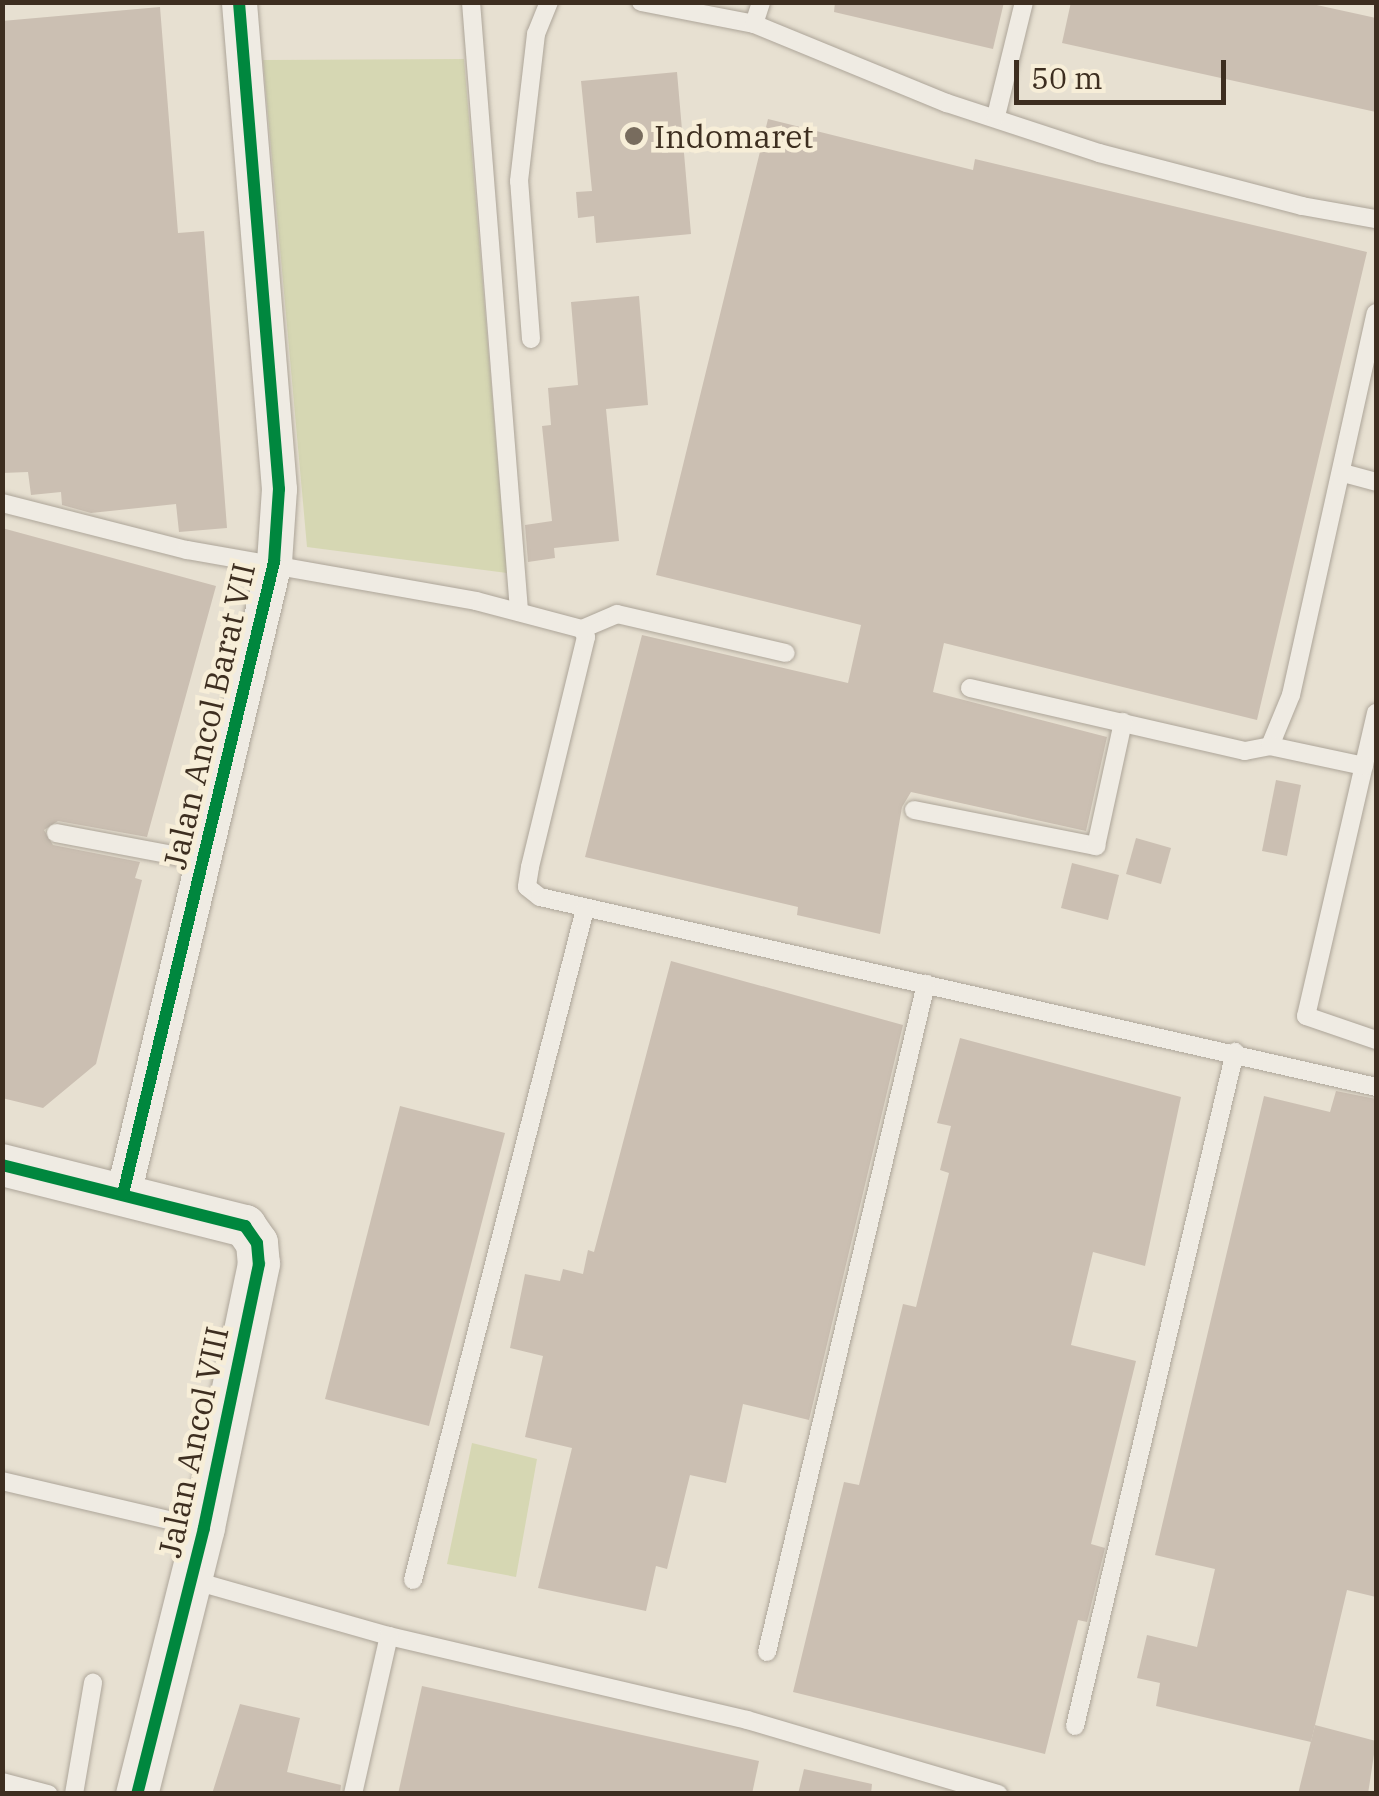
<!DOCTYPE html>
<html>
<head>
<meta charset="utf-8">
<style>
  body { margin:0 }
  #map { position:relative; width:1379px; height:1796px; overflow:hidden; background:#e7e0d1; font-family:"IBM Plex Serif",serif }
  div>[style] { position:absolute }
  .green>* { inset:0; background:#d6d7b3 }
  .building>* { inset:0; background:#cbbfb2 }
  .roads { filter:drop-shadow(0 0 2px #ada599) drop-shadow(0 0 2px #ada599) }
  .service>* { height:18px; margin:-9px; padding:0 9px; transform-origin:9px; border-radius:9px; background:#efebe3 }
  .minor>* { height:35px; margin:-17.5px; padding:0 17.5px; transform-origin:17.5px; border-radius:17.5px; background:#efebe3 }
  .tertiary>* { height:42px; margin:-21px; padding:0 21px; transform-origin:21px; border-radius:21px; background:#efebe3 }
  .cycleway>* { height:12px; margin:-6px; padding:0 6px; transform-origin:6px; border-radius:6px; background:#00873e }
  .dots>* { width:28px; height:28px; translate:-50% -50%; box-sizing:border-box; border:5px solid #f7eed8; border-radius:50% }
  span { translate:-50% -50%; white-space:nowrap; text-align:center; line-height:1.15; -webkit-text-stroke:9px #f7eed8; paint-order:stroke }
  .poi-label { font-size:32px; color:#3d2e20 }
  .left { translate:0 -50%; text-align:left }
  .street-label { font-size:32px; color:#3d2e20 }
  .frame { position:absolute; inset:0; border:5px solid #3d2e20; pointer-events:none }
  .scale { position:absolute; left:1014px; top:60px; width:212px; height:45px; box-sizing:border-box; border:5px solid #3d2e20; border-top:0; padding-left:12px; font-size:30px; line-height:35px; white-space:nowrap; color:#3d2e20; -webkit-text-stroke:8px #f7eed8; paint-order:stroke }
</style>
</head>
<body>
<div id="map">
  <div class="green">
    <div style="clip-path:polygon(464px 59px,507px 573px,307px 547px,263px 60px)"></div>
    <div style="clip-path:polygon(472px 1443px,537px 1459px,516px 1577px,447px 1564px)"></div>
  </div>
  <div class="building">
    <div style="clip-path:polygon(835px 2px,1004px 2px,993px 49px,834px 12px)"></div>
    <div style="clip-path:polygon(1071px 2px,1303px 2px,1376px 18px,1376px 112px,1062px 43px)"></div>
    <div style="clip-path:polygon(160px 7px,178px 233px,204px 231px,227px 528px,179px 532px,176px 504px,91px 513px,62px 505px,61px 492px,31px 495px,28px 472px,2px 473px,2px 21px)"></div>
    <div style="clip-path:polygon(677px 72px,691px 234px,596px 243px,594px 216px,578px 218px,576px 192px,592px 191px,581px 81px)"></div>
    <div style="clip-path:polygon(768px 119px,973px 170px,975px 159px,1367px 252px,1257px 720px,944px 643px,933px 692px,1107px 737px,1086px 831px,911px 792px,902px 807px,880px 934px,797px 915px,798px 907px,585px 857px,642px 635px,848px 683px,861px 625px,656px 575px)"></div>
    <div style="clip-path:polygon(639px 296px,648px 405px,606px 409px,619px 541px,554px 548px,555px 558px,528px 562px,525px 525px,552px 521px,542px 426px,551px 425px,548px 388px,578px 385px,571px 302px)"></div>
    <div style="clip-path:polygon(2px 528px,216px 586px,147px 837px,58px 821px,44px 830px,53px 845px,140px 862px,135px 878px,142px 880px,96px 1064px,43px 1108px,2px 1098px)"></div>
    <div style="clip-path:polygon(1276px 780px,1301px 785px,1287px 856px,1262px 851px)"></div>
    <div style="clip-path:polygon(1136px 838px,1171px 848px,1161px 884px,1126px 874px)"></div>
    <div style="clip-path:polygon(1072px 863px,1119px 875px,1108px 920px,1061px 908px)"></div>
    <div style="clip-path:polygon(671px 961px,903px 1025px,809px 1420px,743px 1404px,726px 1483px,690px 1475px,667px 1569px,656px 1566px,646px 1611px,538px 1588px,572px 1448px,525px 1437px,543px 1356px,510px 1348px,525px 1274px,560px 1281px,563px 1269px,583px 1274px,588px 1250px,594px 1252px)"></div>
    <div style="clip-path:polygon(960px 1038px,1181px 1097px,1145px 1266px,1093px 1252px,1071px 1345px,1136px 1361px,1091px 1544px,1105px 1548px,1087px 1622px,1078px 1620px,1045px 1754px,793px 1692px,844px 1482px,859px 1485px,903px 1304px,916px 1307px,949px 1173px,940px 1170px,951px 1126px,937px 1123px)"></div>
    <div style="clip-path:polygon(1336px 1091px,1376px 1099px,1376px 1597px,1347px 1590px,1311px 1742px,1156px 1706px,1160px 1683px,1137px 1678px,1147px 1635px,1197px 1647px,1215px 1569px,1155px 1555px,1264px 1096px,1330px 1112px)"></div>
    <div style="clip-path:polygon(400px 1106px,505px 1133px,429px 1426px,325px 1399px)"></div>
    <div style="clip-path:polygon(422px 1686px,759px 1761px,752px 1794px,398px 1794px)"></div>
    <div style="clip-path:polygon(240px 1704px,300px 1718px,287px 1772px,341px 1785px,340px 1794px,212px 1794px)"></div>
    <div style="clip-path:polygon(1315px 1725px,1376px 1741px,1368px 1794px,1298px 1794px)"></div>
    <div style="clip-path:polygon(804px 1769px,872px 1784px,871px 1794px,798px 1794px)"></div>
  </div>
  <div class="roads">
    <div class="service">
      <div style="left:471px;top:2px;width:610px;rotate:85.49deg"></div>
      <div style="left:641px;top:2px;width:115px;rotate:11deg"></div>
      <div style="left:754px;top:24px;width:209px;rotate:22.3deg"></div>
      <div style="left:947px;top:103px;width:160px;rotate:18.2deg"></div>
      <div style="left:1099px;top:153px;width:210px;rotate:14.6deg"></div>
      <div style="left:1302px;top:206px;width:75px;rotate:10deg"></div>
      <div style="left:754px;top:24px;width:23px;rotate:-72deg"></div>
      <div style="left:996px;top:116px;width:117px;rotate:-76.2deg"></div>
      <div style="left:531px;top:339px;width:158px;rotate:-94.3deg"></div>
      <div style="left:519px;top:181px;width:148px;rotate:-83.4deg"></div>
      <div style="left:536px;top:34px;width:35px;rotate:-68deg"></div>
      <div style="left:1343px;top:473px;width:34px;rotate:15deg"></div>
      <div style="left:2px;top:503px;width:191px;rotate:14.3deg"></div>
      <div style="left:187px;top:550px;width:293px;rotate:10deg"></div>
      <div style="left:476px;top:601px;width:110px;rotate:14.8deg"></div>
      <div style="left:582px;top:629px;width:9px;rotate:63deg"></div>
      <div style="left:586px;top:637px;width:237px;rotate:103.7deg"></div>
      <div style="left:530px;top:867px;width:20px;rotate:99deg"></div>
      <div style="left:527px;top:887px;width:16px;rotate:38deg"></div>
      <div style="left:540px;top:897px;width:857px;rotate:12.8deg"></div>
      <div style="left:582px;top:629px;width:38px;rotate:-23deg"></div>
      <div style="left:617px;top:614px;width:173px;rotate:13deg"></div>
      <div style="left:970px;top:688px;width:282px;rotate:12.9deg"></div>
      <div style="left:1245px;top:751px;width:25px;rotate:-11deg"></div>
      <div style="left:1270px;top:746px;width:55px;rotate:-67.6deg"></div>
      <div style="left:1291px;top:695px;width:391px;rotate:-77.5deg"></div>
      <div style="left:1376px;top:713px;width:311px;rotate:103deg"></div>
      <div style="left:1306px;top:1016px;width:74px;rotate:18.9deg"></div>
      <div style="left:1270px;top:746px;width:96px;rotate:12deg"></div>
      <div style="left:914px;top:810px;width:186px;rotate:11.2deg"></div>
      <div style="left:1096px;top:846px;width:127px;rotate:-77.7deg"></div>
      <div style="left:56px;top:833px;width:151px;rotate:10.7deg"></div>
      <div style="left:2px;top:1481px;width:206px;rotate:13.2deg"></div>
      <div style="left:192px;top:1580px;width:205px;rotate:15.9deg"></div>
      <div style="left:389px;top:1636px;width:368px;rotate:13.2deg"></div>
      <div style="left:747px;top:1720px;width:262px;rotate:16.4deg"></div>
      <div style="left:413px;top:1580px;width:693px;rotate:-75.62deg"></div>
      <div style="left:767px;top:1652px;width:687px;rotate:-76.61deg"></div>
      <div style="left:1075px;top:1726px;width:693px;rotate:-76.65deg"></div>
      <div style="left:2px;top:1782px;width:48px;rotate:14.6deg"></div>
      <div style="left:74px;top:1794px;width:113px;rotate:-80.3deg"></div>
      <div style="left:353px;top:1794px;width:162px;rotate:-77.2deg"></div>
    </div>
    <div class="minor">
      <div style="left:123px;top:1194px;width:650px;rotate:-76.56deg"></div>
      <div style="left:274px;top:562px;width:73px;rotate:-86.1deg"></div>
      <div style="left:279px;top:489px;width:489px;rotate:-94.7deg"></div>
    </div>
    <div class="tertiary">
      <div style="left:2px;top:1165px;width:251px;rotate:14.1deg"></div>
      <div style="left:245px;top:1226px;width:21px;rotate:55deg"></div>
      <div style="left:257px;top:1243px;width:21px;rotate:85deg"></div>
      <div style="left:259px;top:1264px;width:270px;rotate:101.8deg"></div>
      <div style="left:204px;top:1528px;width:274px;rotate:104.1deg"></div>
    </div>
  </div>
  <div class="cycleway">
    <div style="left:2px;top:1165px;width:251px;rotate:14.1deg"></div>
    <div style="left:245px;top:1226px;width:21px;rotate:55deg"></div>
    <div style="left:257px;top:1243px;width:21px;rotate:85deg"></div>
    <div style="left:259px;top:1264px;width:270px;rotate:101.8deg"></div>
    <div style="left:204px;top:1528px;width:274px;rotate:104.1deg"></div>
    <div style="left:123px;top:1194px;width:650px;rotate:-76.56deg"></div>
    <div style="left:274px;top:562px;width:73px;rotate:-86.1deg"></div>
    <div style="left:279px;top:489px;width:489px;rotate:-94.7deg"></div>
  </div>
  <div class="dots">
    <div style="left:634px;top:136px;background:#786c5e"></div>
  </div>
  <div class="poi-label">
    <span class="left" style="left:654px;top:136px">Indomaret</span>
  </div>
  <div class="street-label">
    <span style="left:209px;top:716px;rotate:-77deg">Jalan Ancol Barat VII</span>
    <span style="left:193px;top:1442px;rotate:-78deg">Jalan Ancol VIII</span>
  </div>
  <div class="frame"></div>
  <div class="scale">50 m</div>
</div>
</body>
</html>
